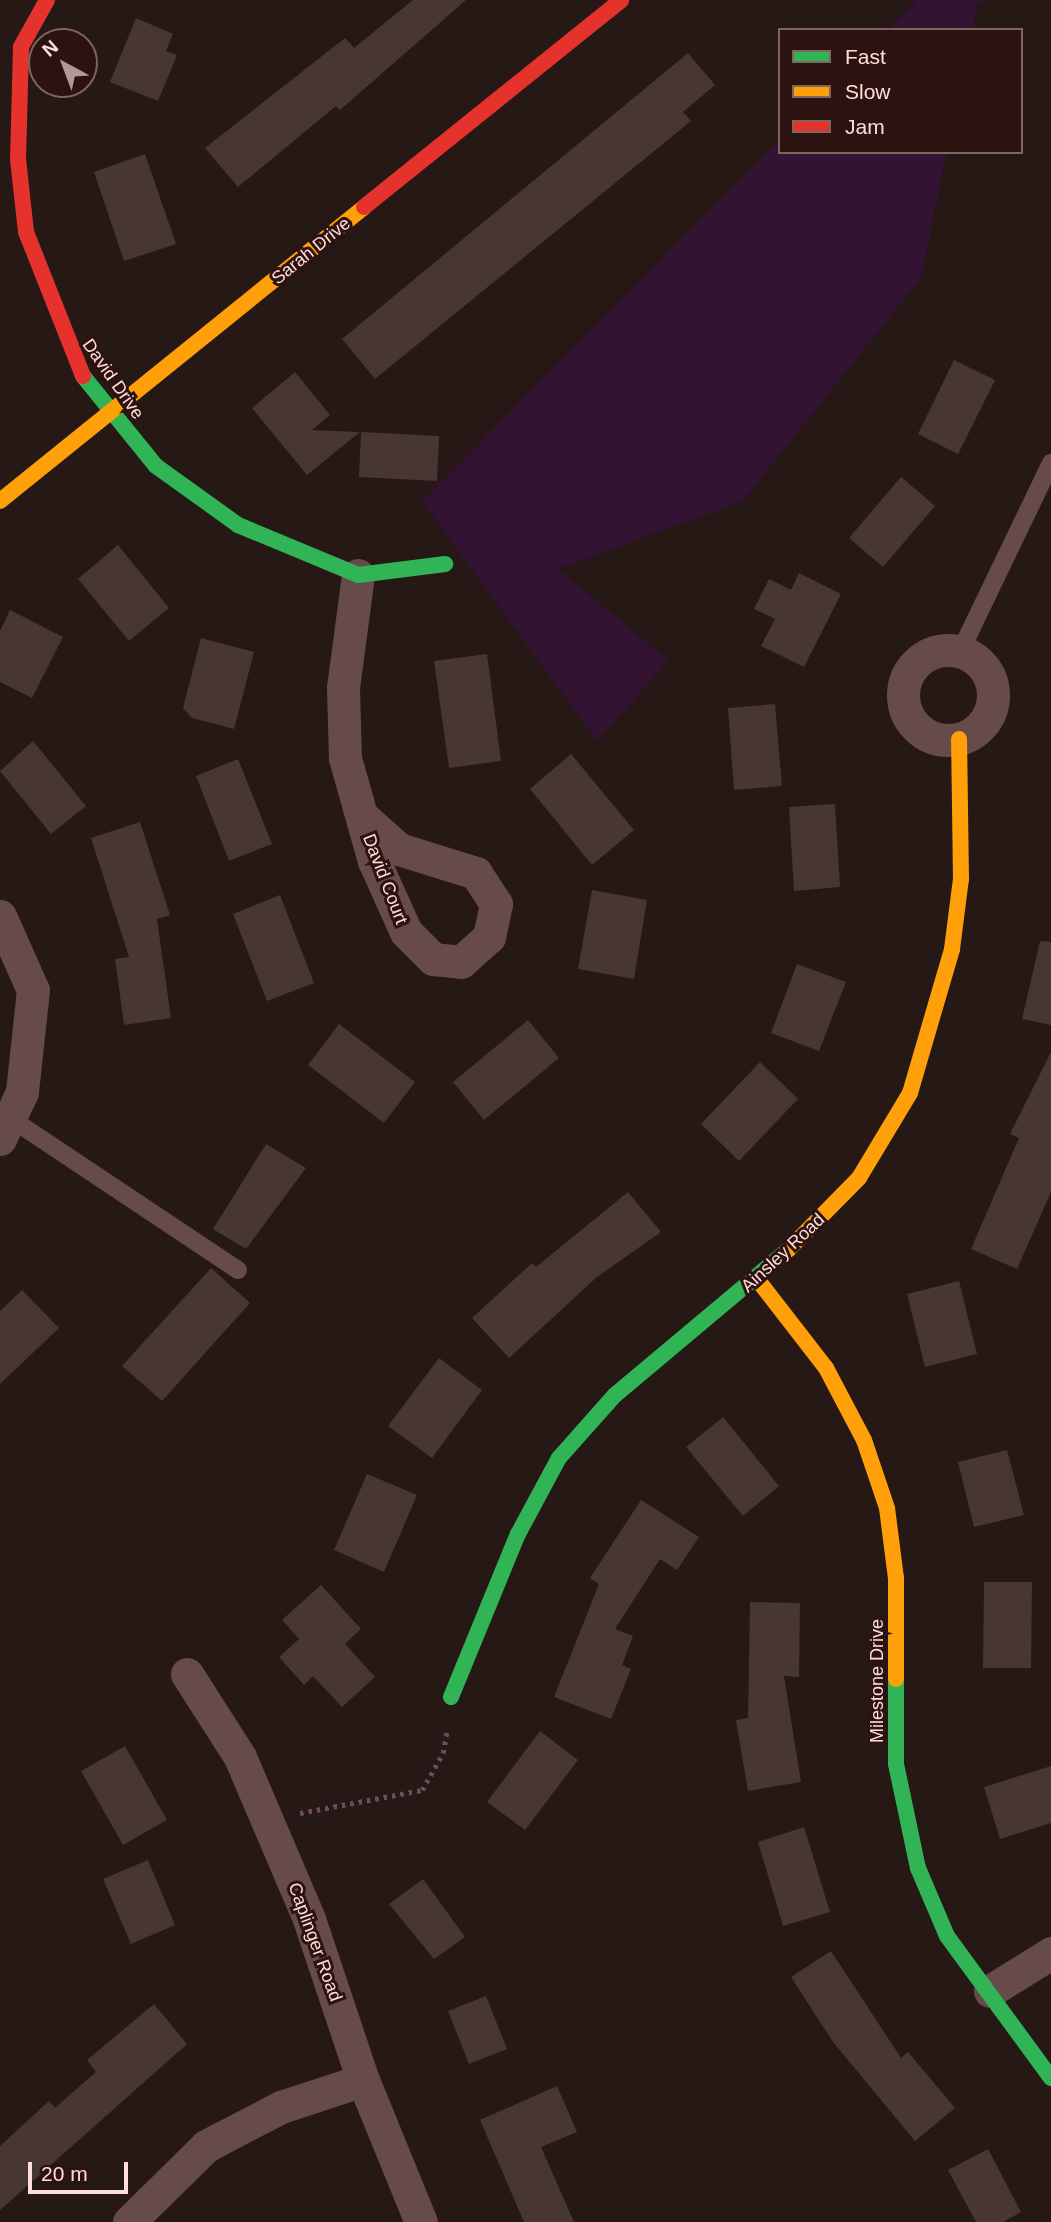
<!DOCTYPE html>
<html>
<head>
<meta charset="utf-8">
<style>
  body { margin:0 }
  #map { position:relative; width:1051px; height:2222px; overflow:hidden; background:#261815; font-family:Arial,sans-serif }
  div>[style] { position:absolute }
  .green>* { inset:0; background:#321332 }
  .building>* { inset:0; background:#473634 }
  .path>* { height:4.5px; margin-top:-2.25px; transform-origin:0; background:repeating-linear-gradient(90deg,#6e4b5d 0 3.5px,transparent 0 8.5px) }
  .lane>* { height:18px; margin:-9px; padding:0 9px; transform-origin:9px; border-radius:9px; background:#674a4a }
  .street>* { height:33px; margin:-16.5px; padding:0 16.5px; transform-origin:16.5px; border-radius:16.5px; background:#674a4a }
  .street>.ring { margin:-16.5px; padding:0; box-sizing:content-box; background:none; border:33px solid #674a4a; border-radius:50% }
  .fast>* { height:16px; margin:-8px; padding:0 8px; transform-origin:8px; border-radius:8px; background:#30b455 }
  .slow>* { height:16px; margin:-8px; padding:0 8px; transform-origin:8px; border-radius:8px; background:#ff9f0a }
  .jam>* { height:16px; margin:-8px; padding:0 8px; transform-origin:8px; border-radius:8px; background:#e5322d }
  span { translate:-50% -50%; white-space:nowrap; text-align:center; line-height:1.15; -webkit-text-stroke:6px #2c130f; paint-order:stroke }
  .street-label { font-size:18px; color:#ffddda }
  .legend { position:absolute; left:778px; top:28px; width:245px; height:126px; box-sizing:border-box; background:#2c130f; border:2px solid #806460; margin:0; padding:9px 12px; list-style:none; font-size:21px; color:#ffddda }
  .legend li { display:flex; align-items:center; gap:14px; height:35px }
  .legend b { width:35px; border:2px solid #806460 }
  .north { position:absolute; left:28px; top:28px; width:70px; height:70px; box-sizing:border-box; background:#2c130f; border:2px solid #806460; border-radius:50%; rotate:319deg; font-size:19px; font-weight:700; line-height:28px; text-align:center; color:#ffddda }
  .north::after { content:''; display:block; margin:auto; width:24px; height:32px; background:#b39895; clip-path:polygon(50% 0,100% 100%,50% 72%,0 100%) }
  .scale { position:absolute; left:28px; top:2162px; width:100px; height:32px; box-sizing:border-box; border:4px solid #ffddda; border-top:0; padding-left:9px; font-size:21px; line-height:24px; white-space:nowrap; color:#ffddda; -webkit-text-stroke:5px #2c130f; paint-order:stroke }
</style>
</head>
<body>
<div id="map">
  <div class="green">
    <div style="clip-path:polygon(917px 0,990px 0,978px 3px,973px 30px,888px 30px)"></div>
    <div style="clip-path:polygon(780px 139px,780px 152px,947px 152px,921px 278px,743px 501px,558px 569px,669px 661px,597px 741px,422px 501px)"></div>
  </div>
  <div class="building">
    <div style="clip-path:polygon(413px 0,466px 0,340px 110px,336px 106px,238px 187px,205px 148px,345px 38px,354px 48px)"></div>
    <div style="clip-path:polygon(136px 18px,173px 34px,166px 51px,177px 55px,158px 101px,110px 82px)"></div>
    <div style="clip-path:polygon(688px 53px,715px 85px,683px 112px,691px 121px,375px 379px,342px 339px)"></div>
    <div style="clip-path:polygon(145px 154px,176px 244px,124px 261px,94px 172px)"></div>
    <div style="clip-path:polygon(954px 360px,995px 380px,958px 454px,918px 434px)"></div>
    <div style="clip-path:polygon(295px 372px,330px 415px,312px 430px,360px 432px,307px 475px,252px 408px)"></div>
    <div style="clip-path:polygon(361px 432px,439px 436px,437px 481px,359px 477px)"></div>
    <div style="clip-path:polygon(901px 477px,935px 506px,883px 567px,849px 538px)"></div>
    <div style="clip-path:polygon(118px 545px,169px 608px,129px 641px,78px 579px)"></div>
    <div style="clip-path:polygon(799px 573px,841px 594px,804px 667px,761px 646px,775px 619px,754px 609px,769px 579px,791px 590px)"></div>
    <div style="clip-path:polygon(10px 610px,63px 637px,32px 698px,0 682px,0 631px)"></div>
    <div style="clip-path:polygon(201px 638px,254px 652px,234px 729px,192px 718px,183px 708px)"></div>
    <div style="clip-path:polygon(487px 654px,501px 761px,449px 768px,434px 661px)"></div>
    <div style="clip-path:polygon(775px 704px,782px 786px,734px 790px,728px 708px)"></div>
    <div style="clip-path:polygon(33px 741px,86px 806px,51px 834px,0 771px)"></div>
    <div style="clip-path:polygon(571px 754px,634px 830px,592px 865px,530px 789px)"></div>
    <div style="clip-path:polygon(238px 759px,272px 844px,229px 861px,196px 776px)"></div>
    <div style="clip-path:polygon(835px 804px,840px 887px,794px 891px,789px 807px)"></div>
    <div style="clip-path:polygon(140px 822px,170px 915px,157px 919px,171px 1018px,124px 1025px,115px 959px,129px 957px,91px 838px)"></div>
    <div style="clip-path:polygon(592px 890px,647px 900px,634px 979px,578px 969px)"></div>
    <div style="clip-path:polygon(280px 895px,314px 983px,267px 1001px,233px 914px)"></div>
    <div style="clip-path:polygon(1040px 941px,1051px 942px,1051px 1025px,1022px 1019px)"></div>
    <div style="clip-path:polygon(797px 964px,846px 982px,819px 1051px,771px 1033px)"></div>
    <div style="clip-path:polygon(528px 1020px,559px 1058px,484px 1120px,453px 1082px)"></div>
    <div style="clip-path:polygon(339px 1024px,415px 1082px,384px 1123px,308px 1065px)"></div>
    <div style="clip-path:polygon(1051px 1052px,1051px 1192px,1017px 1269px,971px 1249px,1019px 1138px,1010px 1134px)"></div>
    <div style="clip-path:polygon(760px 1062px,798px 1099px,739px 1161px,701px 1124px)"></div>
    <div style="clip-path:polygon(266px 1144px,306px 1168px,246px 1249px,213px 1229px)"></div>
    <div style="clip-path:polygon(628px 1192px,661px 1232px,597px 1277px,509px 1358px,472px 1318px,532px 1263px,536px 1267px)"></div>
    <div style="clip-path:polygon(211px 1268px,250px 1303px,162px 1401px,122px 1366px)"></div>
    <div style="clip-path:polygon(959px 1281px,977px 1354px,925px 1367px,907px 1294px)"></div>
    <div style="clip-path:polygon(22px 1290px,59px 1328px,0 1384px,0 1311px)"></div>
    <div style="clip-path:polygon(439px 1358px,482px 1390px,432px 1458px,388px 1426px)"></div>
    <div style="clip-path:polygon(723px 1417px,779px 1486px,743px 1516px,686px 1447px)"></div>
    <div style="clip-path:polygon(1007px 1450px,1024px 1515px,974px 1527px,958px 1462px)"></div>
    <div style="clip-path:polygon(367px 1474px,417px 1495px,384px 1572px,334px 1550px)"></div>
    <div style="clip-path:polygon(641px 1500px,699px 1537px,677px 1570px,660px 1559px,615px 1629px,633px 1636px,622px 1665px,631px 1669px,611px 1719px,554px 1697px,599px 1584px,590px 1578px)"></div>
    <div style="clip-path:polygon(984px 1582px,1032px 1582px,1031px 1668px,983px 1668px)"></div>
    <div style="clip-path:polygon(321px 1585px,361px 1629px,345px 1644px,375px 1677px,342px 1707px,313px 1676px,304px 1685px,279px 1657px,299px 1639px,282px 1620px)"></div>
    <div style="clip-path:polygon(750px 1602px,800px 1603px,799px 1677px,784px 1676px,801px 1782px,748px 1791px,736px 1720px,748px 1718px)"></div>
    <div style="clip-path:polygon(540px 1731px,578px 1760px,525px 1830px,487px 1802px)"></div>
    <div style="clip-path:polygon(125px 1746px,167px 1820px,123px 1845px,81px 1771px)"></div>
    <div style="clip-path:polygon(1051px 1766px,1051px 1823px,1000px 1839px,984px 1787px)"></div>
    <div style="clip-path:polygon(804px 1827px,830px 1912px,783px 1926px,758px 1842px)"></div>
    <div style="clip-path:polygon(148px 1860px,175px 1925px,131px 1944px,103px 1879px)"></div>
    <div style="clip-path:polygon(423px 1879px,465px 1937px,434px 1959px,389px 1904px)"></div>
    <div style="clip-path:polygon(831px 1951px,901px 2058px,908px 2052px,955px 2108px,915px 2141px,833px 2042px,791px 1977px)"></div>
    <div style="clip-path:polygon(486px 1996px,507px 2049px,469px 2064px,448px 2011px)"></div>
    <div style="clip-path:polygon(154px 2004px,187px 2044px,0 2210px,0 2146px,49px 2101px,55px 2108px,96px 2072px,87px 2060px)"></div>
    <div style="clip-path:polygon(557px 2086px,577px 2132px,541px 2147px,574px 2222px,524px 2222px,480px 2120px)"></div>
    <div style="clip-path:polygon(988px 2149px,1021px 2212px,1003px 2222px,976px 2222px,948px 2170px)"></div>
  </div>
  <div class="path">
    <div style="left:300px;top:1813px;width:124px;rotate:-10.7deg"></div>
    <div style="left:422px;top:1790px;width:43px;rotate:-60.4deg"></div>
    <div style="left:443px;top:1753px;width:23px;rotate:-80deg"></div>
  </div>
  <div class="lane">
    <div style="left:960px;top:652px;width:210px;rotate:-64.3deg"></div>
    <div style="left:10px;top:1118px;width:274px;rotate:33.7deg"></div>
  </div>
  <div class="street">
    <div style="left:358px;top:575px;width:114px;rotate:97.6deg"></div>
    <div style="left:343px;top:688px;width:70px;rotate:88.4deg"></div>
    <div style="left:345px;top:758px;width:107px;rotate:74.3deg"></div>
    <div style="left:374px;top:861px;width:78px;rotate:65.7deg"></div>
    <div style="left:406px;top:932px;width:38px;rotate:45deg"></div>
    <div style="left:433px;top:959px;width:28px;rotate:6deg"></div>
    <div style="left:461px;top:962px;width:38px;rotate:-42deg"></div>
    <div style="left:489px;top:937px;width:34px;rotate:-78deg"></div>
    <div style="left:496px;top:904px;width:37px;rotate:-123deg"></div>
    <div style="left:476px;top:873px;width:81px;rotate:-162.7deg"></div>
    <div style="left:399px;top:849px;width:50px;rotate:-138.3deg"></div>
    <div class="ring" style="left:903px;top:650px;width:57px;height:57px"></div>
    <div style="left:0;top:916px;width:81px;rotate:66deg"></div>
    <div style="left:33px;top:990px;width:103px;rotate:96.2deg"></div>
    <div style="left:22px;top:1092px;width:52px;rotate:115.1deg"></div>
    <div style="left:187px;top:1674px;width:98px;rotate:57.4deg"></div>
    <div style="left:240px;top:1757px;width:176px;rotate:66.9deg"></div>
    <div style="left:309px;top:1919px;width:170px;rotate:71.5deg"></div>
    <div style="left:363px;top:2080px;width:153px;rotate:67.8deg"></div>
    <div style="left:990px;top:1991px;width:72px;rotate:-31.9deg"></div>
    <div style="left:129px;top:2222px;width:108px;rotate:-44.6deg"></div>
    <div style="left:206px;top:2146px;width:85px;rotate:-27.5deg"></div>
    <div style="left:281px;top:2107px;width:86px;rotate:-18.2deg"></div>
  </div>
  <div class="fast">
    <div style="left:83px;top:376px;width:116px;rotate:51deg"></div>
    <div style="left:156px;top:466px;width:101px;rotate:35.7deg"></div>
    <div style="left:238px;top:525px;width:130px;rotate:22.6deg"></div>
    <div style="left:358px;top:575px;width:88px;rotate:-7.2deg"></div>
    <div style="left:896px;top:1679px;width:85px;rotate:90deg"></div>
    <div style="left:896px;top:1764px;width:106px;rotate:78.1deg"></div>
    <div style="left:918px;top:1868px;width:74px;rotate:66.9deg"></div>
    <div style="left:947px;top:1936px;width:176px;rotate:53.8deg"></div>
    <div style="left:451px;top:1697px;width:176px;rotate:-67.7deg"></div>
    <div style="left:518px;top:1534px;width:86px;rotate:-61.7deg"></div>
    <div style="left:559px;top:1458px;width:84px;rotate:-48.4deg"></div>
    <div style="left:615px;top:1395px;width:226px;rotate:-40deg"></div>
  </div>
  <div class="slow">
    <div style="left:0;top:501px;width:468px;rotate:-38.9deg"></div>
    <div style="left:788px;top:1250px;width:101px;rotate:-45.4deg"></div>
    <div style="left:859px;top:1178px;width:99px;rotate:-59deg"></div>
    <div style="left:910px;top:1093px;width:150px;rotate:-73.7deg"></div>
    <div style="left:952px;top:949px;width:71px;rotate:-82.7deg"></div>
    <div style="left:961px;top:879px;width:140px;rotate:-90.8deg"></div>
    <div style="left:757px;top:1279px;width:113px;rotate:52.2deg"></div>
    <div style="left:826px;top:1368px;width:81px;rotate:62.2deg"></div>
    <div style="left:864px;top:1440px;width:72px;rotate:71.3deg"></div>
    <div style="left:887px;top:1508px;width:71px;rotate:82.7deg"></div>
    <div style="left:896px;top:1578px;width:101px;rotate:90deg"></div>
  </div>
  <div class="jam">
    <div style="left:47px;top:0;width:54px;rotate:119deg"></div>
    <div style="left:21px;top:47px;width:112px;rotate:91.5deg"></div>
    <div style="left:18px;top:159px;width:73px;rotate:83.7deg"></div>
    <div style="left:26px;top:232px;width:155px;rotate:68.4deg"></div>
    <div style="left:364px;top:207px;width:330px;rotate:-38.8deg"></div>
  </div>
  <div class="street-label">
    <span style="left:311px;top:251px;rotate:-39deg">Sarah Drive</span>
    <span style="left:113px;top:379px;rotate:55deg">David Drive</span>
    <span style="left:385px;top:879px;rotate:69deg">David Court</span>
    <span style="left:783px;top:1253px;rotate:-43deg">Ainsley Road</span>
    <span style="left:877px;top:1681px;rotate:-90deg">Milestone Drive</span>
    <span style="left:315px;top:1942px;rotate:70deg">Caplinger Road</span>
  </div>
  <ul class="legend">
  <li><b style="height:9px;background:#30b455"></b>Fast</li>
  <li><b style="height:9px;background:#ff9f0a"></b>Slow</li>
  <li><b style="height:9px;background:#e5322d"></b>Jam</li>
  </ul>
  <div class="north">N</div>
  <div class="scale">20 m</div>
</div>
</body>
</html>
